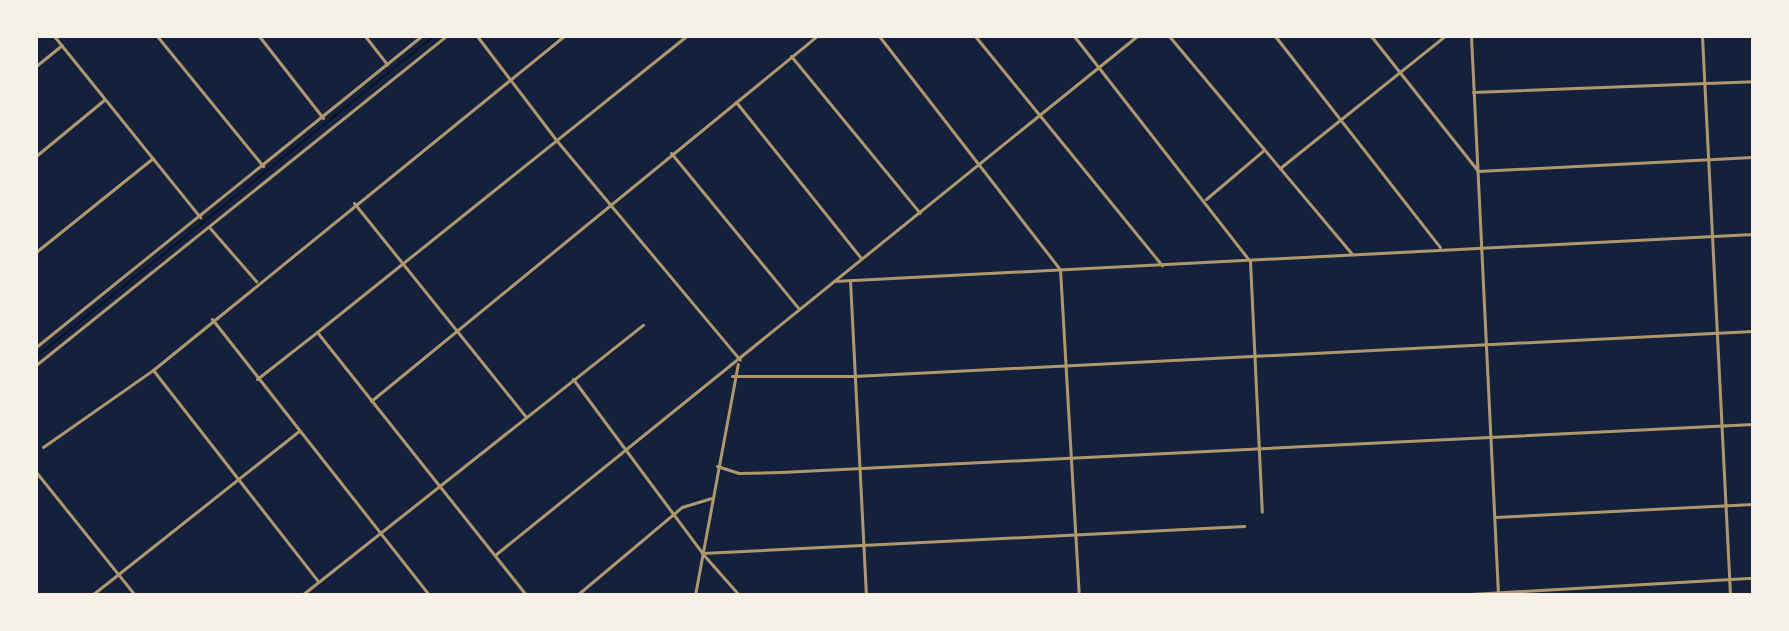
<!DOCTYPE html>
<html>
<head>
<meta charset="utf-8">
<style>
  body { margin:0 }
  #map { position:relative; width:1789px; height:631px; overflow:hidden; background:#14213d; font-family:"IBM Plex Serif",serif }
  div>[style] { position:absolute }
  .stream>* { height:2px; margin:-1px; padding:0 1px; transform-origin:1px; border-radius:1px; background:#0b132b }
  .minor>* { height:3px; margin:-1.5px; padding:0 1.5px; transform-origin:1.5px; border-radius:1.5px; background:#b1986c }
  span { translate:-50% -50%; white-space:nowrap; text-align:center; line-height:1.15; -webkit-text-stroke:8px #f6f1e7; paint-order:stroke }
  .frame { position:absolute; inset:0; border:38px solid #f6f1e7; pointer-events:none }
</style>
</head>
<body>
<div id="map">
  <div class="stream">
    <div style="left:36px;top:357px;width:511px;rotate:-38.89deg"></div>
  </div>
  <div class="minor">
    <div style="left:54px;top:36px;width:233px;rotate:51.1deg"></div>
    <div style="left:157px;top:36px;width:168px;rotate:50.8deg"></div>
    <div style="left:259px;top:36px;width:104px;rotate:52deg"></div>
    <div style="left:365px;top:36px;width:36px;rotate:52deg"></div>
    <div style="left:477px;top:36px;width:132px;rotate:52.7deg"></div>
    <div style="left:557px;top:141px;width:285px;rotate:50.1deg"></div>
    <div style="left:879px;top:36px;width:295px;rotate:52.2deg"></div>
    <div style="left:1060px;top:269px;width:327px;rotate:86.7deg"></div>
    <div style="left:975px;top:36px;width:296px;rotate:50.8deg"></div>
    <div style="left:1074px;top:36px;width:286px;rotate:52deg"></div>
    <div style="left:1250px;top:261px;width:251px;rotate:87.3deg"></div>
    <div style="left:1169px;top:36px;width:285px;rotate:50deg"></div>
    <div style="left:1275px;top:36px;width:268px;rotate:52deg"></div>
    <div style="left:1371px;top:36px;width:172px;rotate:51.6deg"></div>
    <div style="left:1478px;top:171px;width:275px;rotate:-2.9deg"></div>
    <div style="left:1471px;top:36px;width:560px;rotate:87.23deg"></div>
    <div style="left:1702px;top:36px;width:560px;rotate:87.13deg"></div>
    <div style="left:791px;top:56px;width:203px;rotate:50.6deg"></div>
    <div style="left:36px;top:66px;width:33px;rotate:-39deg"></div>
    <div style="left:1473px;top:92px;width:280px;rotate:-2.2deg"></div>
    <div style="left:736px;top:102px;width:200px;rotate:51.3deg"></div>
    <div style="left:671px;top:153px;width:202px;rotate:50.6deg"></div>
    <div style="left:36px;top:156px;width:88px;rotate:-39.5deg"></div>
    <div style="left:1280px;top:168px;width:211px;rotate:-38.7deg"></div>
    <div style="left:1206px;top:199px;width:76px;rotate:-40.2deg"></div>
    <div style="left:354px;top:203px;width:275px;rotate:51.2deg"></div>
    <div style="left:209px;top:227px;width:72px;rotate:49deg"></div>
    <div style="left:36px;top:252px;width:150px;rotate:-38.8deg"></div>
    <div style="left:850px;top:280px;width:315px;rotate:87.1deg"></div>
    <div style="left:834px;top:281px;width:920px;rotate:-2.93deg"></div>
    <div style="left:212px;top:319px;width:351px;rotate:51.8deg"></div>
    <div style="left:317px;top:332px;width:473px;rotate:-38.7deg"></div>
    <div style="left:36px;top:347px;width:496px;rotate:-38.9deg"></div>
    <div style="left:36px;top:365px;width:526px;rotate:-38.74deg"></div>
    <div style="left:153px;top:370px;width:268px;rotate:52deg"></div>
    <div style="left:732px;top:376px;width:122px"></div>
    <div style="left:854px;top:376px;width:900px;rotate:-2.87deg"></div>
    <div style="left:257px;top:379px;width:76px;rotate:-38.1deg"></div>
    <div style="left:317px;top:332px;width:336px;rotate:51.5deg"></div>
    <div style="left:573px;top:379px;width:217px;rotate:53.4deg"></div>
    <div style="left:702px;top:553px;width:56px;rotate:48.6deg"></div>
    <div style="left:371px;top:401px;width:576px;rotate:-39.3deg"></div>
    <div style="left:43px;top:447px;width:134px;rotate:-35deg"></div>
    <div style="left:153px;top:370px;width:530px;rotate:-39.1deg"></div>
    <div style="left:717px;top:466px;width:22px;rotate:18deg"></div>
    <div style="left:738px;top:473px;width:43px;rotate:-1.3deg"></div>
    <div style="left:781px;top:472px;width:973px;rotate:-2.83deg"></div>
    <div style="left:36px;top:472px;width:158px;rotate:51.2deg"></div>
    <div style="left:1495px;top:517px;width:258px;rotate:-2.9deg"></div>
    <div style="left:702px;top:553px;width:543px;rotate:-2.85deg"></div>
    <div style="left:495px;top:555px;width:826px;rotate:-38.95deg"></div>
    <div style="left:92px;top:595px;width:264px;rotate:-38.4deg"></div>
    <div style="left:302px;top:595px;width:435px;rotate:-38.4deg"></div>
    <div style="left:577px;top:595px;width:137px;rotate:-40deg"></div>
    <div style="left:682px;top:507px;width:30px;rotate:-17deg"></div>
    <div style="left:695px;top:595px;width:235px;rotate:-79.5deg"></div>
    <div style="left:1428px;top:595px;width:18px"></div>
    <div style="left:1454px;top:595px;width:299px;rotate:-3.3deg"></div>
  </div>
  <div class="frame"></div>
</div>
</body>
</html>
